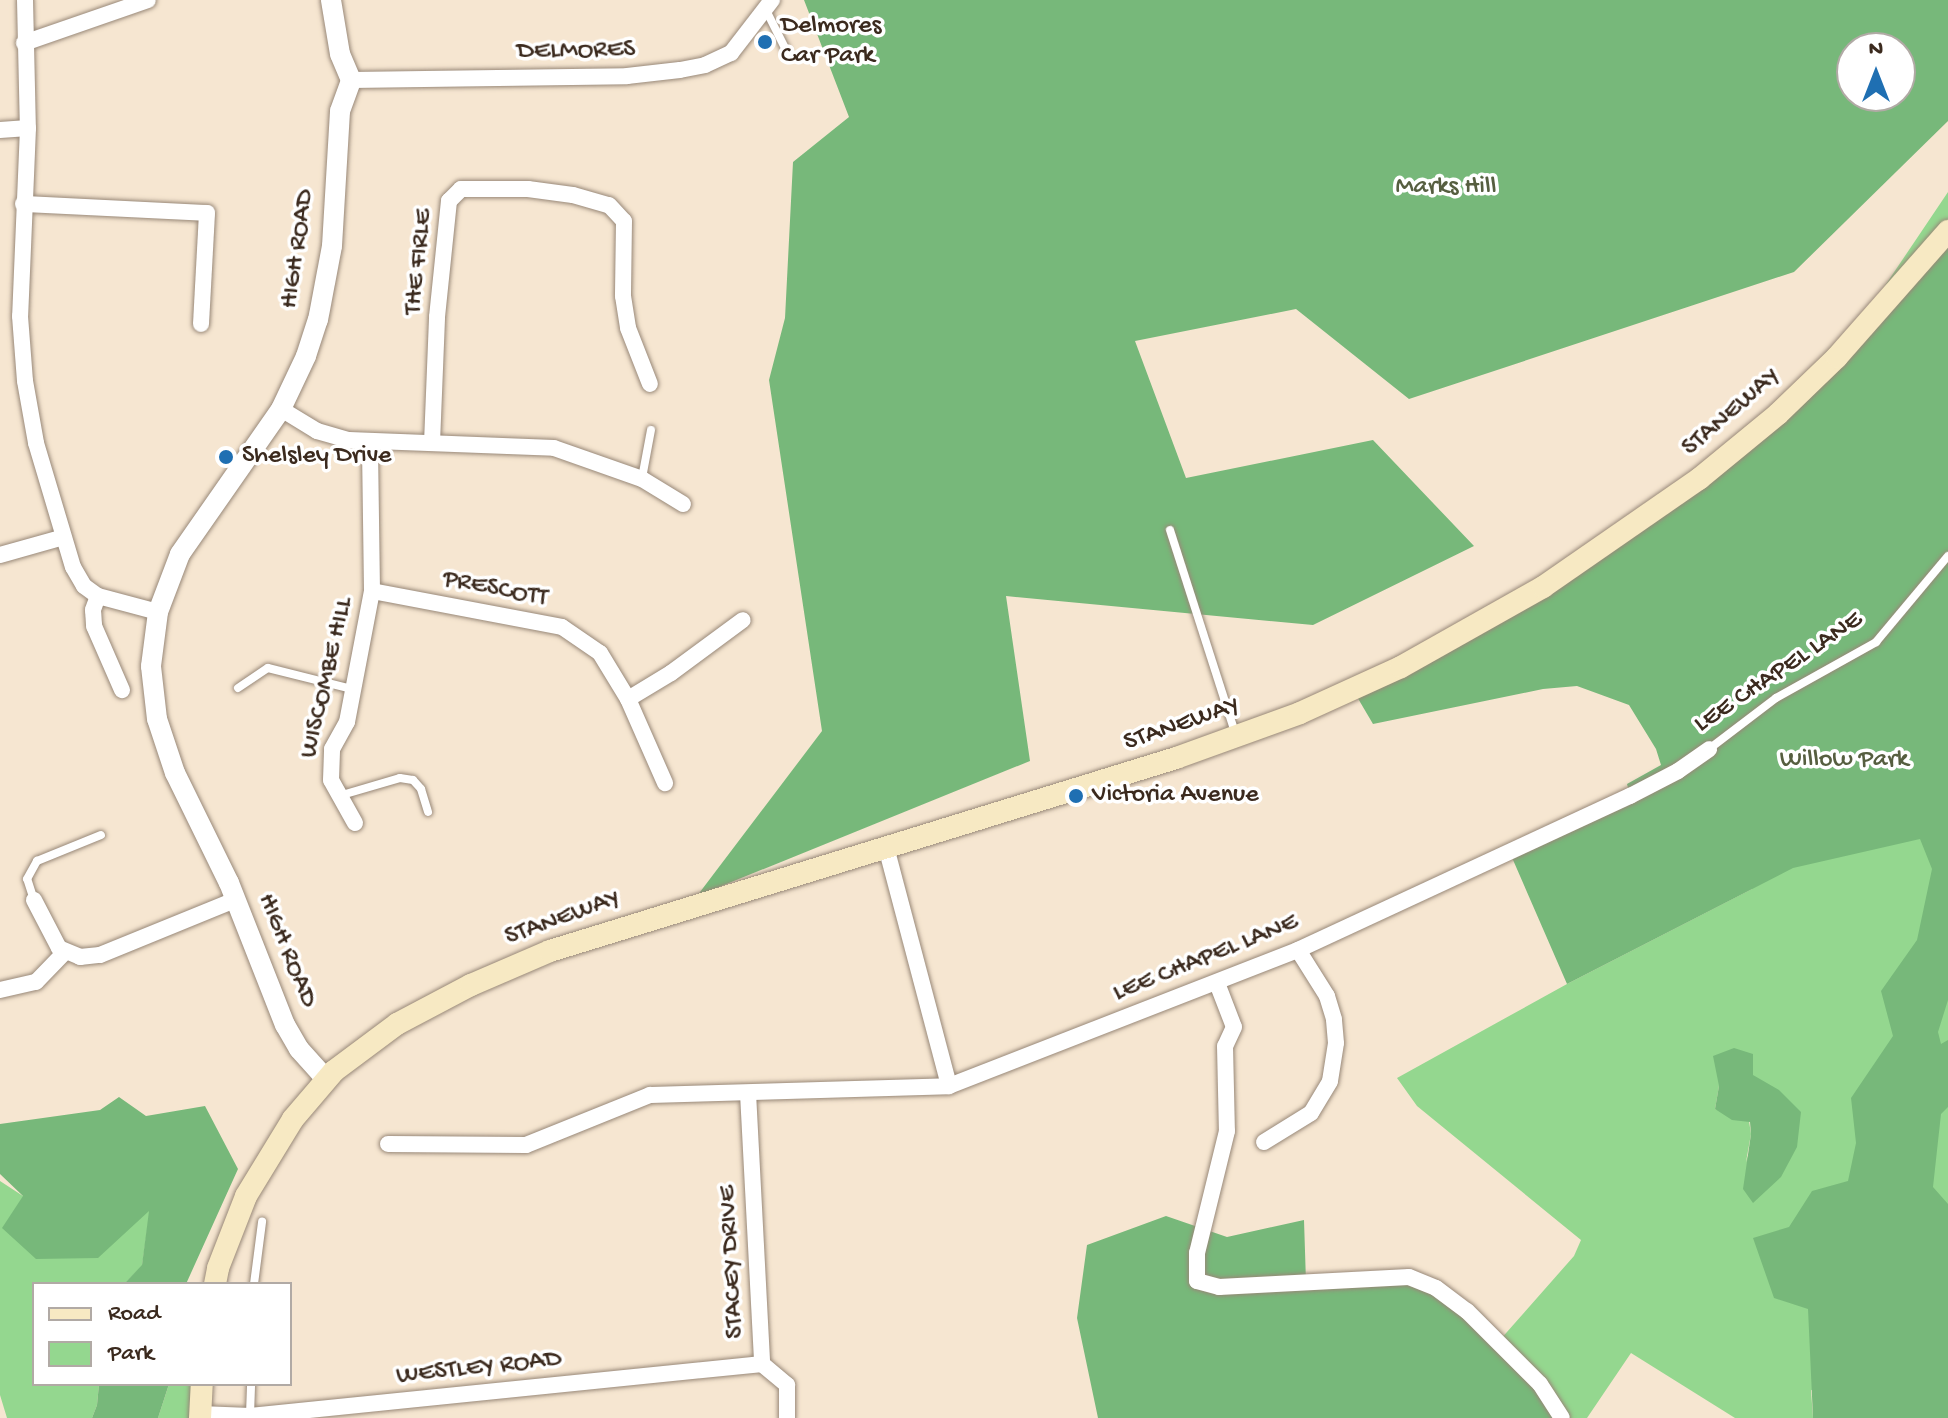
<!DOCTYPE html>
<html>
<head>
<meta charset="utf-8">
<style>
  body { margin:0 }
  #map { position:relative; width:1948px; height:1418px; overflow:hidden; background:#f6e6d1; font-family:"Gochi Hand",sans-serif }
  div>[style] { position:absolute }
  .green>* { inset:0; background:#94d78f }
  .forest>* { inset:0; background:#77b87a }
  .roads { filter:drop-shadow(0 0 2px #988878) drop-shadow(0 0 2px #988878) }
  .service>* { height:8px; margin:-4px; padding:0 4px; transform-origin:4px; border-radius:4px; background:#fff }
  .minor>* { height:16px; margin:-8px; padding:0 8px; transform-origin:8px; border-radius:8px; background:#fff }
  .tertiary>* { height:20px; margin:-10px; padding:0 10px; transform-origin:10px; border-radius:10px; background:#fff }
  .secondary>* { height:22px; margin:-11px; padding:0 11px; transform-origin:11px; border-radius:11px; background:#f7e9c3 }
  .dots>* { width:22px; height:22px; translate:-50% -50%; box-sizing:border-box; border:4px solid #fff; border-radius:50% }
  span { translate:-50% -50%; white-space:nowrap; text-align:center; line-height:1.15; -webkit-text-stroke:7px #fff; paint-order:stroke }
  .poi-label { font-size:26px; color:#3b2a1e }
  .left { translate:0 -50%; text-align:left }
  .street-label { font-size:26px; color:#3b2a1e }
  .park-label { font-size:26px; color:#565e40 }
  .legend { position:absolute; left:32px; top:1282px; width:260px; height:104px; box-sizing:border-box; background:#fff; border:2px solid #b1aaa5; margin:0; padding:10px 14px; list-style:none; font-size:24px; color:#3b2a1e }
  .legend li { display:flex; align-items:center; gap:16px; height:40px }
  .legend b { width:40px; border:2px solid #b1aaa5 }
  .north { position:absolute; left:1836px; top:32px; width:80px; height:80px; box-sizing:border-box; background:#fff; border:2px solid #b1aaa5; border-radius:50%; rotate:0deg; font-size:22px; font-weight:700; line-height:32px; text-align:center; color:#3b2a1e }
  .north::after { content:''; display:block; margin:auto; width:28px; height:36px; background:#1f6fb2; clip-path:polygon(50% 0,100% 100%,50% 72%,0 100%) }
</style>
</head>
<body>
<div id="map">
  <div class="green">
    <div style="clip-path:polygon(evenodd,1948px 192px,1948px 1418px,1811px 1390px,1813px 1418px,1735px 1418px,1631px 1353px,1587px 1418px,1562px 1418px,1499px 1341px,1574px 1256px,1581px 1240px,1417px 1106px,1397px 1078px,1567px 984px,1752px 889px,1738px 742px,1837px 357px,1948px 192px,1719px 1086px,1771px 1086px,1746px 1162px,1751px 1134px,1749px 1121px,1715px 1109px,1719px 1086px)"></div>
    <div style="clip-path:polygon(0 1181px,23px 1196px,150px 1210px,142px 1266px,124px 1284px,34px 1284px,34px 1384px,99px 1384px,97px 1405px,92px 1418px,7px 1418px,0 1395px)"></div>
    <div style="clip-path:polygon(169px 1384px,202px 1384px,200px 1418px,158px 1418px)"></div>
  </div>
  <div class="forest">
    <div style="clip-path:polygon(evenodd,804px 0,1948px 0,1948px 121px,1794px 272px,1409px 399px,1296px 309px,1135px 341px,1186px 478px,1373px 440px,1474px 546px,1313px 625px,1006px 596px,1030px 761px,697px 896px,822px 731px,769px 380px,785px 318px,793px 162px,849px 117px,804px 0,1852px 48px,1900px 48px,1900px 96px,1852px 96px,1852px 48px)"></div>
    <div style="clip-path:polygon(1948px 231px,1948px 1000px,1938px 1032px,1941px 1044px,1948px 1040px,1948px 1107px,1941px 1114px,1933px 1187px,1948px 1204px,1948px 1418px,1813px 1418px,1808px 1309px,1774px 1298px,1753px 1238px,1789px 1227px,1812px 1191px,1848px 1181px,1856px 1143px,1851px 1098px,1893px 1036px,1881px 991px,1917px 940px,1932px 869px,1920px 839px,1793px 868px,1567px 984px,1510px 853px,1630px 795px,1627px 784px,1661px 765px,1656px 749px,1629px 705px,1577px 686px,1543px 689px,1373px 724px,1353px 690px,1699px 479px)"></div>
    <div style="clip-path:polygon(1734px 1048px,1753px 1054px,1753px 1075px,1779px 1090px,1801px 1112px,1797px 1147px,1781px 1177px,1753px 1203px,1743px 1189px,1751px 1134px,1750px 1122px,1732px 1120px,1715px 1109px,1719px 1086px,1713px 1056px)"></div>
    <div style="clip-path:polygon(119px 1097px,146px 1116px,205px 1106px,238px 1169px,186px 1284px,124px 1284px,142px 1265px,149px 1211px,98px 1258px,36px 1259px,2px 1228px,23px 1196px,0 1174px,0 1124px,100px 1110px)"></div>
    <div style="clip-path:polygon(1166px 1216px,1227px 1237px,1304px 1220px,1306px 1282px,1409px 1277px,1436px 1288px,1562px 1418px,1098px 1418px,1077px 1318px,1087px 1245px)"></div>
    <div style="clip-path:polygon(99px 1384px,169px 1384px,158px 1418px,92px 1418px,97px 1405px)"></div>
  </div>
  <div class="roads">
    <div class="service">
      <div style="left:766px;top:10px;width:47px;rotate:63.4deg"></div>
      <div style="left:642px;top:478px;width:49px;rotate:-79.4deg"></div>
      <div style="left:1170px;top:530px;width:213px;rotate:72.2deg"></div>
      <div style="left:238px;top:688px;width:36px;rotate:-34deg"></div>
      <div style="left:268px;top:668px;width:87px;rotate:14deg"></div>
      <div style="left:1709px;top:749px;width:84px;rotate:-37.3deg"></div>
      <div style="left:1776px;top:698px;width:115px;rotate:-29.2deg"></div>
      <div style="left:1876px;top:642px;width:112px;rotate:-50.1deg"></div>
      <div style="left:342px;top:795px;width:60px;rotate:-16.3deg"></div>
      <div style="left:400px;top:778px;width:13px;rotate:9deg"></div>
      <div style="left:413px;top:780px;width:12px;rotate:48deg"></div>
      <div style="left:421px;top:789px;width:24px;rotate:73deg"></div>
      <div style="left:34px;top:900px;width:22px;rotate:-108deg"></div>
      <div style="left:27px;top:879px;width:21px;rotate:-61deg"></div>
      <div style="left:37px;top:861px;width:69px;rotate:-22.1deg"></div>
      <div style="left:254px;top:1284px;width:63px;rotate:-82.6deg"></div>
      <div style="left:250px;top:1415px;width:31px;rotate:-88deg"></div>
    </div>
    <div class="minor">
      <div style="left:25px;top:0;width:128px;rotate:88.7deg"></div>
      <div style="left:28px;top:128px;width:188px;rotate:92.4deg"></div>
      <div style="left:20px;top:316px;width:65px;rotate:85.6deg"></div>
      <div style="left:25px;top:381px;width:63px;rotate:79.9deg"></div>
      <div style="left:36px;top:443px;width:129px;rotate:73.4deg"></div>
      <div style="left:73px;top:567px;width:22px;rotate:60deg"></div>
      <div style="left:84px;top:586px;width:17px;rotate:36deg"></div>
      <div style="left:98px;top:596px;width:62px;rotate:14.9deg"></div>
      <div style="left:24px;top:43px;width:131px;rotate:-19.1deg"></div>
      <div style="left:351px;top:80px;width:276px;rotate:-0.8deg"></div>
      <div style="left:627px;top:76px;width:53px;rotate:-6.5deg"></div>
      <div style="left:680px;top:70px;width:25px;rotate:-11deg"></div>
      <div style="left:705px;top:65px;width:29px;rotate:-25deg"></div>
      <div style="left:731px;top:53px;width:67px;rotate:-52.3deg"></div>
      <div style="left:0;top:130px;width:28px;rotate:-4deg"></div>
      <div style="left:23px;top:204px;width:184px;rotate:2.8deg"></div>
      <div style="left:207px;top:213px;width:111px;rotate:93.1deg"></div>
      <div style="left:281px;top:409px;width:42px;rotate:31.4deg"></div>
      <div style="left:317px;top:431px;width:33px;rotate:16deg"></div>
      <div style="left:349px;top:440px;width:205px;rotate:2.2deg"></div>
      <div style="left:554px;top:448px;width:93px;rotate:19.4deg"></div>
      <div style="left:642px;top:479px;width:48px;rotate:31.4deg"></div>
      <div style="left:432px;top:443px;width:126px;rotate:-87.7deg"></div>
      <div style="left:437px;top:317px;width:117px;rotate:-84.1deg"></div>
      <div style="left:449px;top:201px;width:17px;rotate:-45deg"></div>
      <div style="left:461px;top:189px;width:67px"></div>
      <div style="left:528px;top:189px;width:45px;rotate:7.6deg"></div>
      <div style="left:573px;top:195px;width:37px;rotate:16deg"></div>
      <div style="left:609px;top:205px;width:22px;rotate:47deg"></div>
      <div style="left:624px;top:221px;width:75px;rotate:90.8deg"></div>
      <div style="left:623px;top:296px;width:32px;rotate:81deg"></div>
      <div style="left:628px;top:328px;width:60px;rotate:68.6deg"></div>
      <div style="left:0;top:555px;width:66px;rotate:-15.7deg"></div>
      <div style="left:372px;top:591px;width:193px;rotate:10.7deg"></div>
      <div style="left:562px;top:627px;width:46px;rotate:34.4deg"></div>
      <div style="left:600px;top:653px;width:54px;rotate:58.7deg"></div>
      <div style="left:628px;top:699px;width:92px;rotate:66.2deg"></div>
      <div style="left:98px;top:596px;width:15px;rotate:110deg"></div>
      <div style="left:93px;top:610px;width:16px;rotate:86deg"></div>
      <div style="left:94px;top:626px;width:70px;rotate:66.4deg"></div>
      <div style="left:628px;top:699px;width:50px;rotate:-31.2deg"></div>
      <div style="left:671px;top:673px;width:89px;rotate:-36.4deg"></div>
      <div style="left:355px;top:823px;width:49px;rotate:-119.2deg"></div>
      <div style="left:331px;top:780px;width:31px;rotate:-88deg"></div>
      <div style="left:332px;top:749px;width:31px;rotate:-61deg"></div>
      <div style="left:347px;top:722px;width:133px;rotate:-79.2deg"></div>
      <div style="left:372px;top:591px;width:150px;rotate:-90.8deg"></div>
      <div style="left:886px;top:847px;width:247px;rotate:75.2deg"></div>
      <div style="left:34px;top:900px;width:54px;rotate:62.5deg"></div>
      <div style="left:59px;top:948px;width:23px;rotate:23deg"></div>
      <div style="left:80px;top:957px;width:20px;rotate:-6deg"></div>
      <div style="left:100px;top:955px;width:146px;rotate:-22.2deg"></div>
      <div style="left:1217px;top:983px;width:47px;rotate:68.9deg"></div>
      <div style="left:1234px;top:1027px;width:21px;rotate:115deg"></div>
      <div style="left:1225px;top:1046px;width:85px;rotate:88.7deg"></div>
      <div style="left:1227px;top:1131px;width:126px;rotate:103.8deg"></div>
      <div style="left:1197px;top:1253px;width:28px;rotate:90deg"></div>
      <div style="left:1197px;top:1281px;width:23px;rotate:15deg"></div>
      <div style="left:1219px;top:1287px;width:190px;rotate:-3deg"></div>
      <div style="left:1409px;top:1277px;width:29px;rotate:22deg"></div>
      <div style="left:1436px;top:1288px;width:39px;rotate:37deg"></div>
      <div style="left:1467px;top:1311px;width:103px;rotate:45deg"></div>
      <div style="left:1540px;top:1384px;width:40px;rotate:57.1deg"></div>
      <div style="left:0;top:990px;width:37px;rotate:-13deg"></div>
      <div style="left:36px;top:982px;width:40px;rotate:-46deg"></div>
      <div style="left:748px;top:1093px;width:271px;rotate:87deg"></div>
      <div style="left:762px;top:1364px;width:33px;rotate:40deg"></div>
      <div style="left:787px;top:1385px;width:33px;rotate:90deg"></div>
      <div style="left:1264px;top:1142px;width:55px;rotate:-31.7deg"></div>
      <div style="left:1311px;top:1113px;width:37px;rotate:-59deg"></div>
      <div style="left:1330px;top:1081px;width:38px;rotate:-81deg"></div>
      <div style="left:1336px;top:1043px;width:24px;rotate:-95deg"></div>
      <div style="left:1334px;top:1019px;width:24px;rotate:-107deg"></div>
      <div style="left:1327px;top:996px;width:54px;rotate:-122.2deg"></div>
      <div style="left:388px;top:1144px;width:138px;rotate:0.4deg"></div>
      <div style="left:526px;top:1145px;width:134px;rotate:-22deg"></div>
      <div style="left:650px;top:1095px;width:299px;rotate:-1.7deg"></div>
      <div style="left:949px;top:1086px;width:375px;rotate:-21.3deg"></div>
      <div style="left:1298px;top:950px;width:366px;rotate:-24.9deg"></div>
      <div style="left:1630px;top:796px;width:54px;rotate:-27.5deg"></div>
      <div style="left:1678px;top:771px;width:38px;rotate:-35deg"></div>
      <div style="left:200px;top:1414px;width:50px;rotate:2.3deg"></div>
      <div style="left:250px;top:1416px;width:515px;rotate:-5.8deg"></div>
    </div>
    <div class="tertiary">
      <div style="left:326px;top:1079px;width:40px;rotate:-132deg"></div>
      <div style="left:299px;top:1049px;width:28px;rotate:-120deg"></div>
      <div style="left:285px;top:1025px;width:153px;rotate:-111.5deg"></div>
      <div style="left:229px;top:883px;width:123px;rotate:-116.1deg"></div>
      <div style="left:175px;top:773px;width:57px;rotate:-108.4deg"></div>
      <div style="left:157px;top:719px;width:53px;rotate:-96.5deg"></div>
      <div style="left:151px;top:666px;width:54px;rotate:-82.6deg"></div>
      <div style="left:158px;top:612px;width:62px;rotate:-69.2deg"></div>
      <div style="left:180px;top:554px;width:177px;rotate:-55.1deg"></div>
      <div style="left:281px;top:409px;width:59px;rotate:-64.7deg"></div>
      <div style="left:306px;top:356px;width:38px;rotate:-72deg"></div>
      <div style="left:318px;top:320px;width:75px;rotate:-79.3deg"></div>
      <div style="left:332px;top:246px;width:135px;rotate:-86.6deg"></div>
      <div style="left:340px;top:111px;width:33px;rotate:-70deg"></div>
      <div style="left:351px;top:80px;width:28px;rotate:-113deg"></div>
      <div style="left:340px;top:54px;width:55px;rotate:-99.5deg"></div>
    </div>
    <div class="secondary">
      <div style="left:215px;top:1284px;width:16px;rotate:-79deg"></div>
      <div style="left:218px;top:1268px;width:77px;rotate:-68.7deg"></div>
      <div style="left:246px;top:1196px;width:90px;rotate:-58.6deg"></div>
      <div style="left:293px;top:1119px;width:63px;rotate:-49.5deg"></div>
      <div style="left:334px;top:1071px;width:79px;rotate:-36.7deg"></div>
      <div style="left:397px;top:1024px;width:84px;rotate:-27.8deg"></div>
      <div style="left:471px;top:985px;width:86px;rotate:-23.3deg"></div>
      <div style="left:550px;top:951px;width:655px;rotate:-17.13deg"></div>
      <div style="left:1176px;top:758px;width:132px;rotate:-19.9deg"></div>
      <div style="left:1300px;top:713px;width:111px;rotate:-24.5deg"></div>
      <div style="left:1401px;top:667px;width:163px;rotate:-29.4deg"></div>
      <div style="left:1543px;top:587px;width:190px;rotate:-34.7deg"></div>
      <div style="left:1699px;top:479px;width:102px;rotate:-39.4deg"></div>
      <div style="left:1778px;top:414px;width:82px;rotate:-44deg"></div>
      <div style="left:1837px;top:357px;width:168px;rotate:-48.6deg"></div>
      <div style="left:200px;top:1418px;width:34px;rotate:-87deg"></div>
    </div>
  </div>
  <div class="dots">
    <div style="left:765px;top:42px;background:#1f6fb2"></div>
    <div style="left:226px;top:457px;background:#1f6fb2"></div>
    <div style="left:1076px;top:796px;background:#1f6fb2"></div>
  </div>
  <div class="poi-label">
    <span class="left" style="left:781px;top:42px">Delmores<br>Car Park</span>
    <span class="left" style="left:242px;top:457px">Shelsley Drive</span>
    <span class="left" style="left:1092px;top:796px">Victoria Avenue</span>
  </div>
  <div class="street-label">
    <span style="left:576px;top:52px;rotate:-1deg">DELMORES</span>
    <span style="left:299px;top:249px;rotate:-82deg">HIGH ROAD</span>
    <span style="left:420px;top:262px;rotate:-84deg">THE FIRLE</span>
    <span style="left:1732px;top:413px;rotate:-41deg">STANEWAY</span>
    <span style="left:495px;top:590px;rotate:11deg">PRESCOTT</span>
    <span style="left:1779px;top:673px;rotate:-34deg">LEE CHAPEL LANE</span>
    <span style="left:328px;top:678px;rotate:-77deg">WISCOMBE HILL</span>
    <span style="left:1182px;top:725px;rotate:-19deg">STANEWAY</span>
    <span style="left:563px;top:919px;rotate:-20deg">STANEWAY</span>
    <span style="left:286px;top:951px;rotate:68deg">HIGH ROAD</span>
    <span style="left:1206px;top:959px;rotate:-22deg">LEE CHAPEL LANE</span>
    <span style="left:733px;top:1262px;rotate:-93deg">STACEY DRIVE</span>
    <span style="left:479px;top:1369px;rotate:-6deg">WESTLEY ROAD</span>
  </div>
  <div class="park-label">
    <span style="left:1446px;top:188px">Marks Hill</span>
    <span style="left:1844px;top:761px">Willow Park</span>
  </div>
  <ul class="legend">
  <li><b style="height:10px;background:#f7e9c3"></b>Road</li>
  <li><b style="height:22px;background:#94d78f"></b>Park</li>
  </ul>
  <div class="north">N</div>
</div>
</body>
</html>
